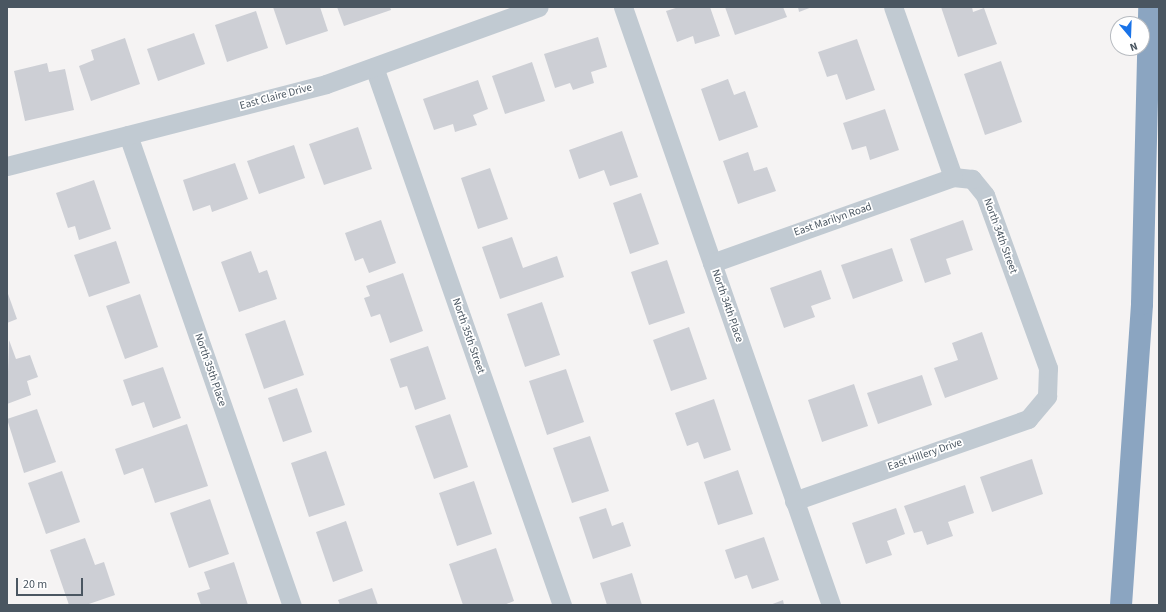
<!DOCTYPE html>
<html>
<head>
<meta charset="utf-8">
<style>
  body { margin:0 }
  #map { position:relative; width:1166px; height:612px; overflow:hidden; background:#f5f3f3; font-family:"Source Sans 3",sans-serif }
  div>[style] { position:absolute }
  .building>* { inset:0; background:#cdcfd5 }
  .minor>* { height:19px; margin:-9.5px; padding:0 9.5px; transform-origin:9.5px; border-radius:9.5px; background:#c1cad2 }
  .motorway>* { height:22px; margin:-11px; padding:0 11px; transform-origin:11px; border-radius:11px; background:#8ba5c1 }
  span { translate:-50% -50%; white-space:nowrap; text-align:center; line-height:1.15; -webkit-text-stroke:3.5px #fff; paint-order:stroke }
  .street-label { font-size:11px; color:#4a5661 }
  .frame { position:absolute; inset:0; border:8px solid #4a5661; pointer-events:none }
  .north { position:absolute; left:1110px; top:16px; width:40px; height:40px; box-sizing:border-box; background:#fff; border:1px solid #b7bbc0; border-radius:50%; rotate:161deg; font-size:11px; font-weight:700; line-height:16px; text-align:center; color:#4a5661 }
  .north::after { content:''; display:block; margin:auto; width:14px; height:18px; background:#1a73e8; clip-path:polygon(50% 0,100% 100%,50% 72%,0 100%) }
  .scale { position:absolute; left:16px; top:578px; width:67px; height:18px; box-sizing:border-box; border:2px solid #4a5661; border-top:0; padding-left:5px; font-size:12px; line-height:14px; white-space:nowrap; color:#4a5661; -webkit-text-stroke:3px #fff; paint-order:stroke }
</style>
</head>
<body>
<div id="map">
  <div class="building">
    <div style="clip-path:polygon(273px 7px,320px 7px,328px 31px,286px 45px)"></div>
    <div style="clip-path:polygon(337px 7px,390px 7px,391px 10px,344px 26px)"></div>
    <div style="clip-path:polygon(679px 7px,710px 7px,720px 36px,695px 44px,693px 36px,677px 42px,666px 11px)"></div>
    <div style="clip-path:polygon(725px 7px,783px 7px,787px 17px,735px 35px)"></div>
    <div style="clip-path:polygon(798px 7px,812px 7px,799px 12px)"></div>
    <div style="clip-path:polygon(941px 7px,972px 7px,973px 12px,984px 8px,997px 44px,958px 57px)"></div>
    <div style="clip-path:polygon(256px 11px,268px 48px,227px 62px,215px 25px)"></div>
    <div style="clip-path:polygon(194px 33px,205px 64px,158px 81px,147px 49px)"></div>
    <div style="clip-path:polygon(598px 37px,607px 67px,591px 72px,594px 83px,573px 90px,570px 83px,555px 88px,544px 54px)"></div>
    <div style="clip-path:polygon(125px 38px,140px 84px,91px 101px,79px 66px,94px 60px,91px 50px)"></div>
    <div style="clip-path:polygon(857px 39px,875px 90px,846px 100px,837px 74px,827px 77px,818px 52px)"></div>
    <div style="clip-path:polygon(1001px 61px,1022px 122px,985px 135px,964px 74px)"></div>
    <div style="clip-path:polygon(532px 62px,545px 101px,505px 114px,492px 76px)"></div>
    <div style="clip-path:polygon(47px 63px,49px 72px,65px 69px,74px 110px,25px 121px,14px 71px)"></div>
    <div style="clip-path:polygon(728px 79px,734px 95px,745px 91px,758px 127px,719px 141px,701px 89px)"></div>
    <div style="clip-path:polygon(478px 80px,488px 109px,473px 115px,477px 125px,455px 132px,453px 124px,434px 130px,423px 99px)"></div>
    <div style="clip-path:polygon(885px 109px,899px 150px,870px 160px,866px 146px,852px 150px,843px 123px)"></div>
    <div style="clip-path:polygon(358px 127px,372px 169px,324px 185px,309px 144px)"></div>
    <div style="clip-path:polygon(622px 131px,638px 177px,610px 186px,604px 170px,579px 179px,569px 150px)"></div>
    <div style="clip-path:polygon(294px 145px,305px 178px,259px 194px,247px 161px)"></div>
    <div style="clip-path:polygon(748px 152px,754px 171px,767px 167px,776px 191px,738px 204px,723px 161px)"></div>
    <div style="clip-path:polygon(235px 163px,248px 199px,212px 212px,210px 205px,193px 211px,183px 180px)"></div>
    <div style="clip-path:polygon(490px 168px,508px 219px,478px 229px,461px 178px)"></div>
    <div style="clip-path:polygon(94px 180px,111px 229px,79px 240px,75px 226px,68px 228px,56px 193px)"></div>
    <div style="clip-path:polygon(641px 193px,659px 244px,630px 254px,613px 203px)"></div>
    <div style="clip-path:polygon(381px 220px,396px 263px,369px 273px,363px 258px,355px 261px,345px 233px)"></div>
    <div style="clip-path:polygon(963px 220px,973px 250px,946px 259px,951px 274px,925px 283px,910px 239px)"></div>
    <div style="clip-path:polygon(512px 237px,523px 268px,557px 256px,564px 277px,500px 299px,482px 247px)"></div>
    <div style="clip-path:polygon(116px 241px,130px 283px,89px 297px,74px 255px)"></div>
    <div style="clip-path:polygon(892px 248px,903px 281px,853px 299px,841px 265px)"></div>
    <div style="clip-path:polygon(251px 251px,259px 273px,267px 270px,277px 299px,239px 312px,221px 262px)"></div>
    <div style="clip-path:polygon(667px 260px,685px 313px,649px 325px,631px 272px)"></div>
    <div style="clip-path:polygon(821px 270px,831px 299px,811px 306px,815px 317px,784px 328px,770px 288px)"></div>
    <div style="clip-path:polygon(403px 273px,423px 331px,390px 343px,380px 314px,371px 317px,364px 298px,370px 296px,366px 286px)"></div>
    <div style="clip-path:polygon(7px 291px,17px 319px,7px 323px)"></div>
    <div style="clip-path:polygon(140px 294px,158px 347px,125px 359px,106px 306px)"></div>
    <div style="clip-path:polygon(542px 302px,560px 355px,525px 367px,507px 314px)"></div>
    <div style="clip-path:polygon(285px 320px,304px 375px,264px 389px,245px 334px)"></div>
    <div style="clip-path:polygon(689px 327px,707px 379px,671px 391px,653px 340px)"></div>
    <div style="clip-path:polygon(982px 332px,998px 379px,945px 398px,934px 368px,958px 360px,952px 343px)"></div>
    <div style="clip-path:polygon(9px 340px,16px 359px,30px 355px,38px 377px,27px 381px,31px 395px,7px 404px)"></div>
    <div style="clip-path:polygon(428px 346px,446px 399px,415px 410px,407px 386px,400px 388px,390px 359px)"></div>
    <div style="clip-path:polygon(163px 367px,181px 418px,153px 428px,144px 402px,132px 406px,123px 380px)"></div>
    <div style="clip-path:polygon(566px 369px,584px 422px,547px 435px,529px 381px)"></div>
    <div style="clip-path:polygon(922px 375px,932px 405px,878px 424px,867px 393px)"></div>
    <div style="clip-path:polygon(854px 384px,868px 426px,822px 442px,808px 400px)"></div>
    <div style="clip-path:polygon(297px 388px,312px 432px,283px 442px,268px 398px)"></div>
    <div style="clip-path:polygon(714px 399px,731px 450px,704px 459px,698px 442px,687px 446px,675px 413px)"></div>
    <div style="clip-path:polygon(37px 409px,56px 462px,24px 473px,7px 419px)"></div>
    <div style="clip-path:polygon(450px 414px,468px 467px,434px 479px,415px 426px)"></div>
    <div style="clip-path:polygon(187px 424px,208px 486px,155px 503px,143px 468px,124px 475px,115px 449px)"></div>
    <div style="clip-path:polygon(590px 436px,609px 491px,572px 503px,553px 448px)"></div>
    <div style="clip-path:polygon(326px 451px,345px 505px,309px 517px,291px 463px)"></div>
    <div style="clip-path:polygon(1032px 459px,1043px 494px,992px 512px,980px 477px)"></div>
    <div style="clip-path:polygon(738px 470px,753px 514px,718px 525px,704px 482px)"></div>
    <div style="clip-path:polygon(62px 471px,80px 522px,46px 534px,28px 483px)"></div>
    <div style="clip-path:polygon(474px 481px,492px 534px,457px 546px,439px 493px)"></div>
    <div style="clip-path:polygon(965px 485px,974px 513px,948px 522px,953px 536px,927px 545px,922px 531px,914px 533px,904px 506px)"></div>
    <div style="clip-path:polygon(210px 499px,229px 554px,189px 568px,170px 513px)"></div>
    <div style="clip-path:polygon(606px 508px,612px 526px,623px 522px,631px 546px,593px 559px,579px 517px)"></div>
    <div style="clip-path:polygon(896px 508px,905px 534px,887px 541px,892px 555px,866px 564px,852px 523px)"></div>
    <div style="clip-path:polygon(346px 521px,363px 571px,333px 582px,316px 532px)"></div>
    <div style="clip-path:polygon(764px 537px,779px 580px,752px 589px,747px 575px,735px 579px,725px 550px)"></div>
    <div style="clip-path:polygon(85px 538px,95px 565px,104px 562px,115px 595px,86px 605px,69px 605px,50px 550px)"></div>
    <div style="clip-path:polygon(496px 548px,514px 601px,504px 605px,463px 605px,449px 564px)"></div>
    <div style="clip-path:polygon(234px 562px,248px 605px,201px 605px,197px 593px,210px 589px,204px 572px)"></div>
    <div style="clip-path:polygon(632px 573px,642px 605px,607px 605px,600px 583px)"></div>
    <div style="clip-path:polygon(372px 588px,378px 605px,340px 605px,338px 600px)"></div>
    <div style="clip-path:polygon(783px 600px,784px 605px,770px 605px)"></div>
  </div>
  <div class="minor">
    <div style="left:623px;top:7px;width:633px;rotate:70.82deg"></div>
    <div style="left:374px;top:67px;width:570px;rotate:70.74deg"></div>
    <div style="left:128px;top:135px;width:498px;rotate:70.8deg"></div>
    <div style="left:7px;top:166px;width:329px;rotate:-14.4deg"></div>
    <div style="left:326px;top:84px;width:226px;rotate:-19.9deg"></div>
    <div style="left:712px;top:263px;width:256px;rotate:-19.6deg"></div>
    <div style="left:794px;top:501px;width:248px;rotate:-19.3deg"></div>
    <div style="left:1028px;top:419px;width:30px;rotate:-50deg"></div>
    <div style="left:1047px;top:396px;width:28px;rotate:-88deg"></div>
    <div style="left:1048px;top:368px;width:184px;rotate:-110deg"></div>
    <div style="left:985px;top:195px;width:21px;rotate:-129deg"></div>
    <div style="left:972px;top:179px;width:19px;rotate:-174deg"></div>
    <div style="left:953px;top:177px;width:180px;rotate:-109.4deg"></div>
  </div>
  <div class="motorway">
    <div style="left:1121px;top:605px;width:302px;rotate:-86deg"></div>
    <div style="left:1142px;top:304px;width:297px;rotate:-88.6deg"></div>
  </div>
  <div class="street-label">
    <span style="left:276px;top:97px;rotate:-15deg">East Claire Drive</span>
    <span style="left:833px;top:220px;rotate:-19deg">East Marilyn Road</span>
    <span style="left:1000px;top:236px;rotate:70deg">North 34th Street</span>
    <span style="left:727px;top:306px;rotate:71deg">North 34th Place</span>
    <span style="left:468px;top:336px;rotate:71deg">North 35th Street</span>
    <span style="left:210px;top:370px;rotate:71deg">North 35th Place</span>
    <span style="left:925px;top:455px;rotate:-19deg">East Hillery Drive</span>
  </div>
  <div class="frame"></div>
  <div class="north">N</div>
  <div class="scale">20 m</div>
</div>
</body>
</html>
